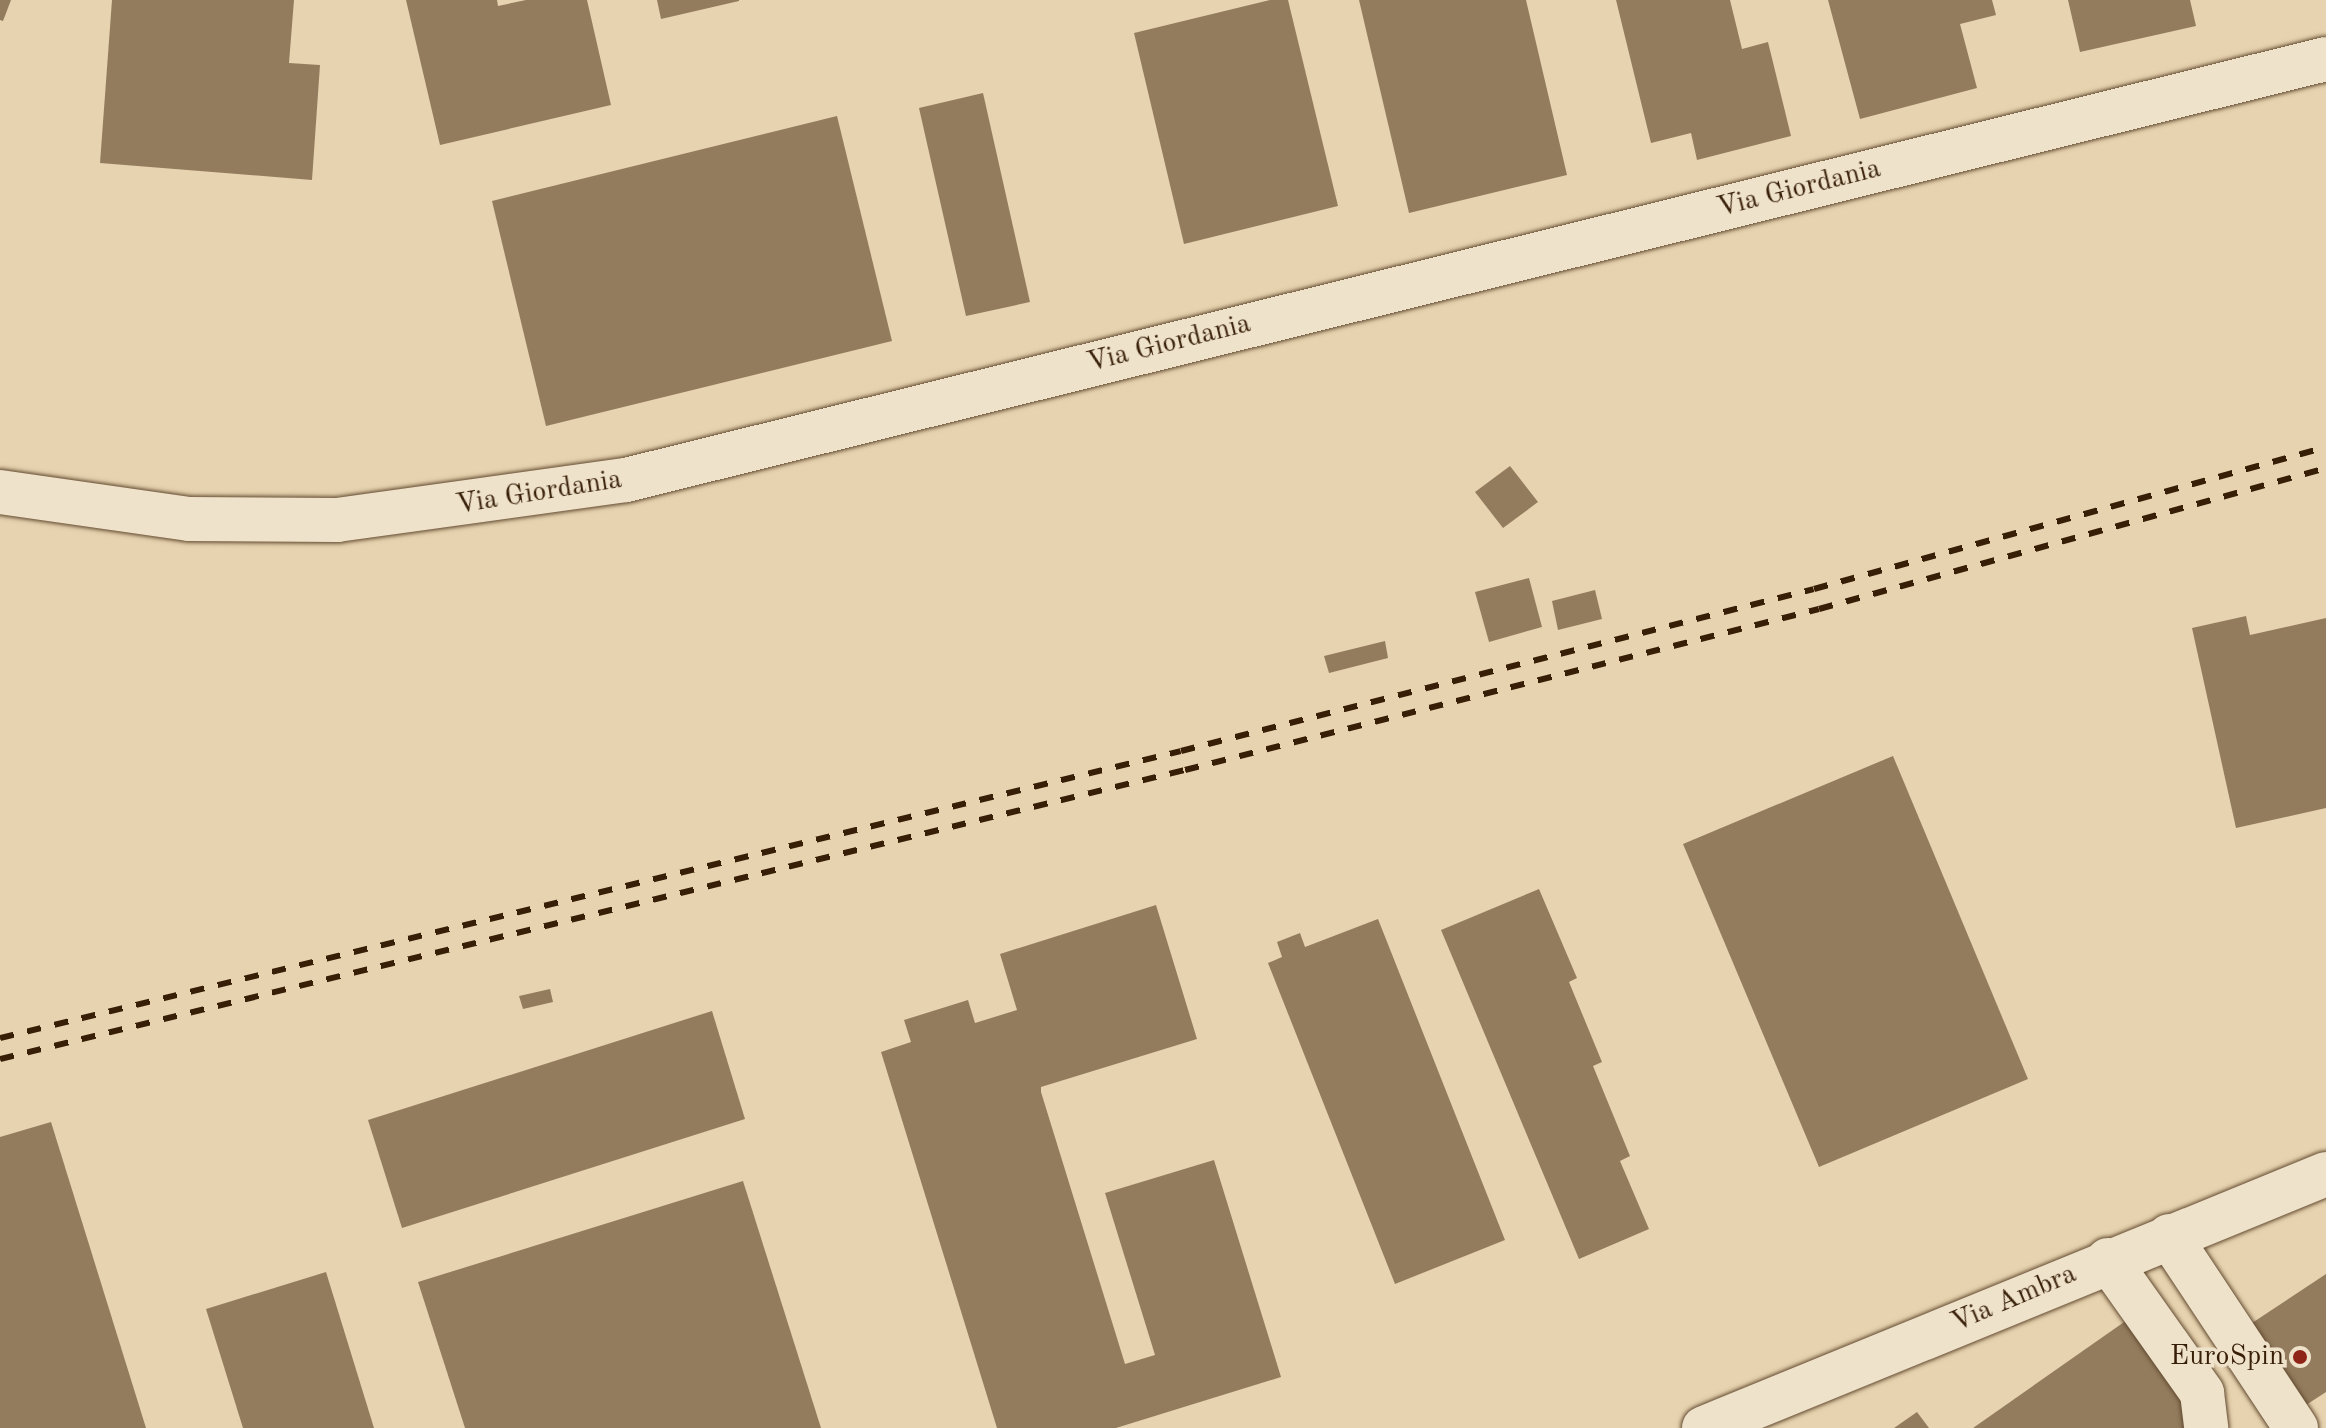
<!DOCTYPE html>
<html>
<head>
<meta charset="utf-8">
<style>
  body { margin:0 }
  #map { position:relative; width:2326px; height:1428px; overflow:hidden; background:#e7d3af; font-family:"Old Standard TT",serif }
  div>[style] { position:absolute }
  .building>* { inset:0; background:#937c5e }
  .roads { filter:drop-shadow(0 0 2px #634b31) drop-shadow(0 0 2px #634b31) }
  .minor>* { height:44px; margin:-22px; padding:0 22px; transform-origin:22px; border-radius:22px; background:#efe2cb }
  .rail>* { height:6px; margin-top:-3px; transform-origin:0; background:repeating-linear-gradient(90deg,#371e07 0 14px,transparent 0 28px) }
  .dots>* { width:22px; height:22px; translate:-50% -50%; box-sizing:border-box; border:4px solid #efe2cb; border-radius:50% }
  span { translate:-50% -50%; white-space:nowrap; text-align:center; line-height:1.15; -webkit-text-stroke:7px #efe2cb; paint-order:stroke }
  .street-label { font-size:28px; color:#371e07 }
  .poi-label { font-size:28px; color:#371e07 }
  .right { translate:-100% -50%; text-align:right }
</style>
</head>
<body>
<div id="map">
  <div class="building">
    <div style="clip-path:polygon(0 0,11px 0,3px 21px,0 20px)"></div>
    <div style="clip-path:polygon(112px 0,294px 0,289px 63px,320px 65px,312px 180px,100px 163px)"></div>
    <div style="clip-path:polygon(406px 0,497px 0,498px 6px,526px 0,587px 0,611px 105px,440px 145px)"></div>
    <div style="clip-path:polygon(657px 0,739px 0,739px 1px,661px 19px)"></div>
    <div style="clip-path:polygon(1270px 0,1288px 0,1338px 206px,1184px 244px,1134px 33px)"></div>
    <div style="clip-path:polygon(1359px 0,1526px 0,1567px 175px,1409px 213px)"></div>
    <div style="clip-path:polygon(1616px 0,1730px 0,1742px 49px,1768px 42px,1791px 136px,1697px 160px,1691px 133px,1651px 143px)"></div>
    <div style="clip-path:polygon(1828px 0,1992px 0,1996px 15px,1960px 24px,1977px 88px,1860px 119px)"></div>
    <div style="clip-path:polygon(2068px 0,2190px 0,2196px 26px,2080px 52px)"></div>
    <div style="clip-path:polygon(983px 93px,1030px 302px,966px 316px,919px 108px)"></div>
    <div style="clip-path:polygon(837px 116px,892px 341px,546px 426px,492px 201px)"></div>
    <div style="clip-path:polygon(1510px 466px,1538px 502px,1503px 528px,1475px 492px)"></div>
    <div style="clip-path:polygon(1529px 578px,1542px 627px,1489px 642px,1475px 592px)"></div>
    <div style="clip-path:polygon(1595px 590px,1602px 619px,1558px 630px,1552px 601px)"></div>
    <div style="clip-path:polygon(2246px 616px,2250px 635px,2326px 618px,2326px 808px,2236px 828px,2192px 628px)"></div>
    <div style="clip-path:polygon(1385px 641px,1388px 658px,1329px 673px,1324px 656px)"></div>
    <div style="clip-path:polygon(1893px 756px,2028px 1079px,1819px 1167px,1683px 844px)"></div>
    <div style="clip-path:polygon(1539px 889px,1577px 978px,1569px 982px,1602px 1062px,1593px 1066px,1630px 1156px,1620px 1161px,1649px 1229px,1579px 1259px,1441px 930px)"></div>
    <div style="clip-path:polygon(1156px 905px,1197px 1039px,1041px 1087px,1041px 1092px,1125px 1364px,1155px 1355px,1105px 1193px,1214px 1160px,1281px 1377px,1116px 1428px,997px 1428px,881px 1052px,911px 1042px,904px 1020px,968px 1000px,975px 1023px,1017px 1010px,1000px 954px)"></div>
    <div style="clip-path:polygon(1378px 919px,1505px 1240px,1395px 1284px,1268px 963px,1282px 957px,1277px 942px,1300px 933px,1305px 947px)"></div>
    <div style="clip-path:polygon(550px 989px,553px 1002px,523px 1009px,519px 996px)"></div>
    <div style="clip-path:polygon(712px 1011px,745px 1119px,402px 1228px,368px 1120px)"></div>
    <div style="clip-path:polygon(51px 1122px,146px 1428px,0 1428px,0 1137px)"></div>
    <div style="clip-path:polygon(743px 1181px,821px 1428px,465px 1428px,418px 1282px)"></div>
    <div style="clip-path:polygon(326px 1272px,374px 1428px,243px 1428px,206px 1309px)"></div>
    <div style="clip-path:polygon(2326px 1274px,2326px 1392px,2306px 1405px,2252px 1323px)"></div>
    <div style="clip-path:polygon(2127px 1320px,2198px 1421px,2188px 1428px,1973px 1428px)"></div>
    <div style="clip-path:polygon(1917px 1412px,1929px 1428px,1894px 1428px)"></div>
  </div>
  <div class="roads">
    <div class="minor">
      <div style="left:0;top:492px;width:191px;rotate:8.1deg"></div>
      <div style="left:189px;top:519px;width:148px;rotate:0.4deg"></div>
      <div style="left:337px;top:520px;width:292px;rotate:-7.9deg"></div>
      <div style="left:626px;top:480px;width:1751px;rotate:-13.91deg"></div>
      <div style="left:2169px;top:1236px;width:230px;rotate:56.5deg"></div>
      <div style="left:2108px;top:1260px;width:163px;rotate:54.7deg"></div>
      <div style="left:2202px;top:1393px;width:35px;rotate:83deg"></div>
      <div style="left:1704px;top:1428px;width:672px;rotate:-22.21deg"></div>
    </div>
  </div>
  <div class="rail">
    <div style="left:0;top:1038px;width:1215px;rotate:-13.66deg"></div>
    <div style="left:1181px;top:751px;width:653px;rotate:-14.36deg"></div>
    <div style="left:1814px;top:589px;width:531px;rotate:-15.5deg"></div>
    <div style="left:0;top:1059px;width:1220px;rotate:-13.71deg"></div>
    <div style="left:1185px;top:770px;width:654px;rotate:-14.25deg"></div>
    <div style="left:1819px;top:609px;width:526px;rotate:-15.54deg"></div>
  </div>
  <div class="dots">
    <div style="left:2300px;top:1357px;background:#8f2418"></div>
  </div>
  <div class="street-label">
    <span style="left:1799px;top:189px;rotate:-14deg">Via Giordania</span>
    <span style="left:1169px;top:344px;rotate:-14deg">Via Giordania</span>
    <span style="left:539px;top:493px;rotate:-9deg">Via Giordania</span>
    <span style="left:2014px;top:1299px;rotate:-23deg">Via Ambra</span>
  </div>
  <div class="poi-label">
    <span class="right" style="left:2284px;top:1357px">EuroSpin</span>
  </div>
</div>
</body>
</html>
